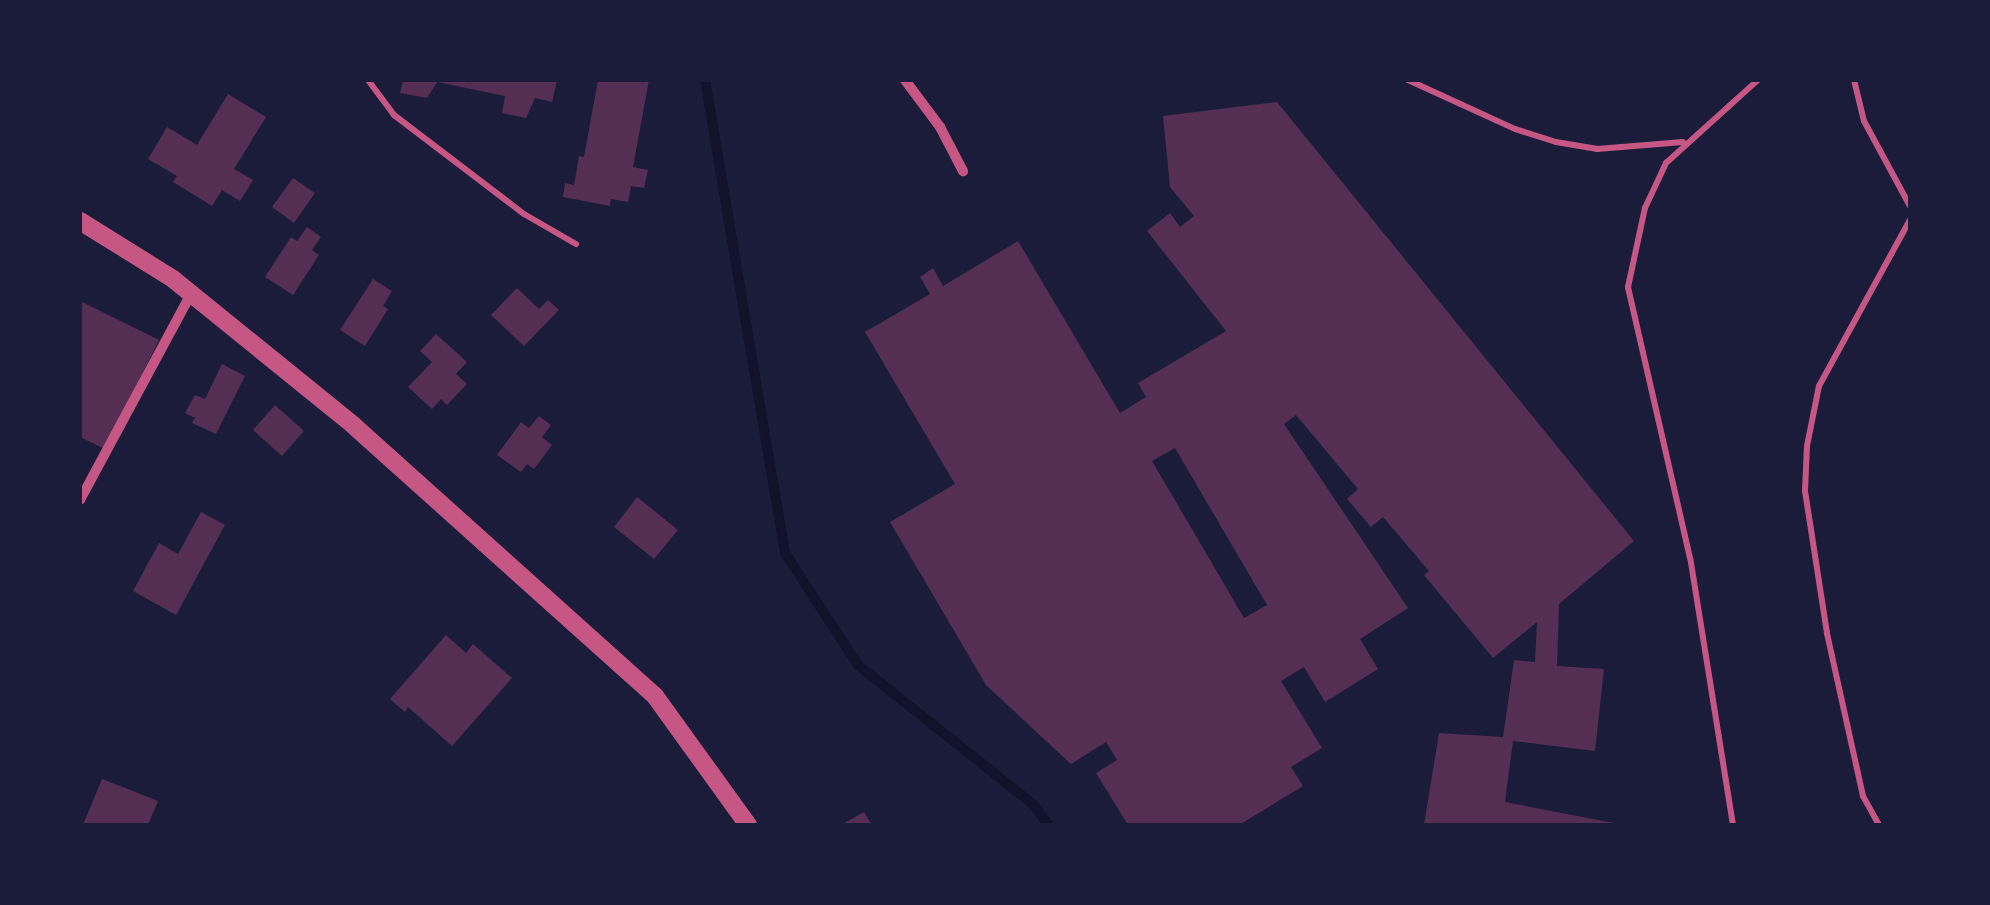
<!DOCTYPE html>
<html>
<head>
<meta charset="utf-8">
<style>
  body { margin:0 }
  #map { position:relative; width:1990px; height:905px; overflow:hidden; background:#1b1b3a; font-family:"Alegreya Sans",sans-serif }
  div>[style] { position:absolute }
  .stream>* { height:10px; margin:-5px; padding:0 5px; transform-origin:5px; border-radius:5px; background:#12122b }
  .building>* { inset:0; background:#542f53 }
  .service>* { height:6px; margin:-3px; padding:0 3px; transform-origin:3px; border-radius:3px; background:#c65784 }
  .minor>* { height:10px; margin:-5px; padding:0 5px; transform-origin:5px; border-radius:5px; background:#c65784 }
  .tertiary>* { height:18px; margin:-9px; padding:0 9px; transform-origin:9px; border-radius:9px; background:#c65784 }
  span { translate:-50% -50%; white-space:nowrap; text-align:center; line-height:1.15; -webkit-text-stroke:9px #1b1b3a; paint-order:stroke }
  .frame { position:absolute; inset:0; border:82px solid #1b1b3a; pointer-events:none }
</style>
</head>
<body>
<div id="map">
  <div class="stream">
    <div style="left:705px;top:80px;width:480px;rotate:80.4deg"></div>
    <div style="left:785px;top:553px;width:134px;rotate:56.9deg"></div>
    <div style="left:858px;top:665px;width:223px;rotate:38.5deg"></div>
    <div style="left:1033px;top:804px;width:26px;rotate:53deg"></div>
  </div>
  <div class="building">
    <div style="clip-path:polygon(403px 80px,557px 80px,552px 102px,535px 98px,526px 118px,502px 113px,505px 96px,437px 82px,427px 98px,400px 93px)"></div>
    <div style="clip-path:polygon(598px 80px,649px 80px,633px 167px,648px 170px,644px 188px,631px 186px,628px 202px,611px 199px,610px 206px,563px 197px,565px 183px,574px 185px,579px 156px,584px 157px)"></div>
    <div style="clip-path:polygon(228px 94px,266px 117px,234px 169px,253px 180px,240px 201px,222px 190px,212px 206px,173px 182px,177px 176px,148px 159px,167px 127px,197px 145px)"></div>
    <div style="clip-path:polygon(evenodd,1277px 102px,1634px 541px,1559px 604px,1557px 666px,1604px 669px,1595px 751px,1513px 741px,1505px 802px,1624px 825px,1424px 825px,1439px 733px,1503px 737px,1514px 660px,1535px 662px,1537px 622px,1493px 658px,1424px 575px,1429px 571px,1383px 517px,1371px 527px,1347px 499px,1358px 489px,1296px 415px,1284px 424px,1408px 608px,1360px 639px,1378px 669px,1325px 702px,1304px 667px,1281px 681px,1322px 748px,1291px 767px,1303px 786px,1239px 825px,1128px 825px,1096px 773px,1117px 760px,1106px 742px,1071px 764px,986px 685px,890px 522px,955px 484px,865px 332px,930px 294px,920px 277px,933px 268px,943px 286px,1018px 241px,1120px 413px,1146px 397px,1138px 383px,1226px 331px,1147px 231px,1170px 213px,1180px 227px,1194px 216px,1170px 187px,1163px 116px,1277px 102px,1175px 448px,1267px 605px,1244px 618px,1152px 461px,1175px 448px)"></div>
    <div style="clip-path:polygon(293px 178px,315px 193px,294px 223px,272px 207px)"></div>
    <div style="clip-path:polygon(307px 227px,321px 237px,312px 250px,319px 255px,293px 295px,265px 277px,291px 237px,297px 241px)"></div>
    <div style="clip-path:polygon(373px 279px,392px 291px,383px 306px,388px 309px,365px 346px,340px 330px)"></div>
    <div style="clip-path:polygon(517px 288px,539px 309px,548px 300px,559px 310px,524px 346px,491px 315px)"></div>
    <div style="clip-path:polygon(80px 301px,159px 340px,105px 449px,80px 437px)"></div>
    <div style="clip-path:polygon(436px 334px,467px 362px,456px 374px,467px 384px,447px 405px,441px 399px,432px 409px,408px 387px,432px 362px,420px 351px)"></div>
    <div style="clip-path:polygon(222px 364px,245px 376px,216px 434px,192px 423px,195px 418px,185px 413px,195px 395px,205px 399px)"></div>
    <div style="clip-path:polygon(275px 405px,304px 431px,282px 456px,253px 430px)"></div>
    <div style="clip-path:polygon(539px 416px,551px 425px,542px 437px,552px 445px,534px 469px,527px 464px,521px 472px,497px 455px,521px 422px,529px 428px)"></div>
    <div style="clip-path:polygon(637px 497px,678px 530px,654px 559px,614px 527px)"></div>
    <div style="clip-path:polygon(201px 512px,225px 525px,176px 615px,133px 591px,159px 543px,178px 554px)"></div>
    <div style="clip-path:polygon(446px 635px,466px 653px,473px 644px,512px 678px,452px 746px,408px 707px,405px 712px,390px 699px)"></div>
    <div style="clip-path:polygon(102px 779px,158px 801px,148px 825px,83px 825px)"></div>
    <div style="clip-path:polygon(864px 812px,872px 825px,841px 825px)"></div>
  </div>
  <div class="service">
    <div style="left:368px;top:80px;width:44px;rotate:53.4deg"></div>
    <div style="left:394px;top:115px;width:163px;rotate:37.3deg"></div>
    <div style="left:524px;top:214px;width:60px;rotate:30deg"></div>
    <div style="left:1408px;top:80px;width:118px;rotate:24.6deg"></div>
    <div style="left:1515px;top:129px;width:43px;rotate:17.6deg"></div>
    <div style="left:1556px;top:142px;width:42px;rotate:9.7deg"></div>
    <div style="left:1597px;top:149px;width:86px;rotate:-4.7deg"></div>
    <div style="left:1854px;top:80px;width:42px;rotate:76.3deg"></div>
    <div style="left:1864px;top:121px;width:97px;rotate:61.6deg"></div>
    <div style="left:1733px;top:825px;width:270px;rotate:-99.1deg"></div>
    <div style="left:1690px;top:558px;width:278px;rotate:-102.9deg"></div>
    <div style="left:1628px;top:287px;width:81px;rotate:-77.9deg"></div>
    <div style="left:1645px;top:208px;width:50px;rotate:-65deg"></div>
    <div style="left:1666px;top:163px;width:124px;rotate:-42.1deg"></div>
    <div style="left:1879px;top:825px;width:33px;rotate:-119deg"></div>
    <div style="left:1863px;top:796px;width:167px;rotate:-102.5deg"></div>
    <div style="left:1827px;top:633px;width:144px;rotate:-98.8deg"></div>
    <div style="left:1805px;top:491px;width:45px;rotate:-87.5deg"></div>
    <div style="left:1807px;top:446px;width:61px;rotate:-78.7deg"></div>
    <div style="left:1819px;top:386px;width:189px;rotate:-61.3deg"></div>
  </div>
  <div class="minor">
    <div style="left:905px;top:80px;width:59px;rotate:53.3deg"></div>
    <div style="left:940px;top:127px;width:50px;rotate:62.4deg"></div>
    <div style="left:80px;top:500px;width:234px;rotate:-61.7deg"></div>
  </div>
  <div class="tertiary">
    <div style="left:80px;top:221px;width:110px;rotate:31.9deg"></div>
    <div style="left:173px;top:279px;width:232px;rotate:39deg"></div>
    <div style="left:353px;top:425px;width:406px;rotate:41.9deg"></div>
    <div style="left:655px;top:696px;width:159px;rotate:54.2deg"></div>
  </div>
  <div class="frame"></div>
</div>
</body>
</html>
